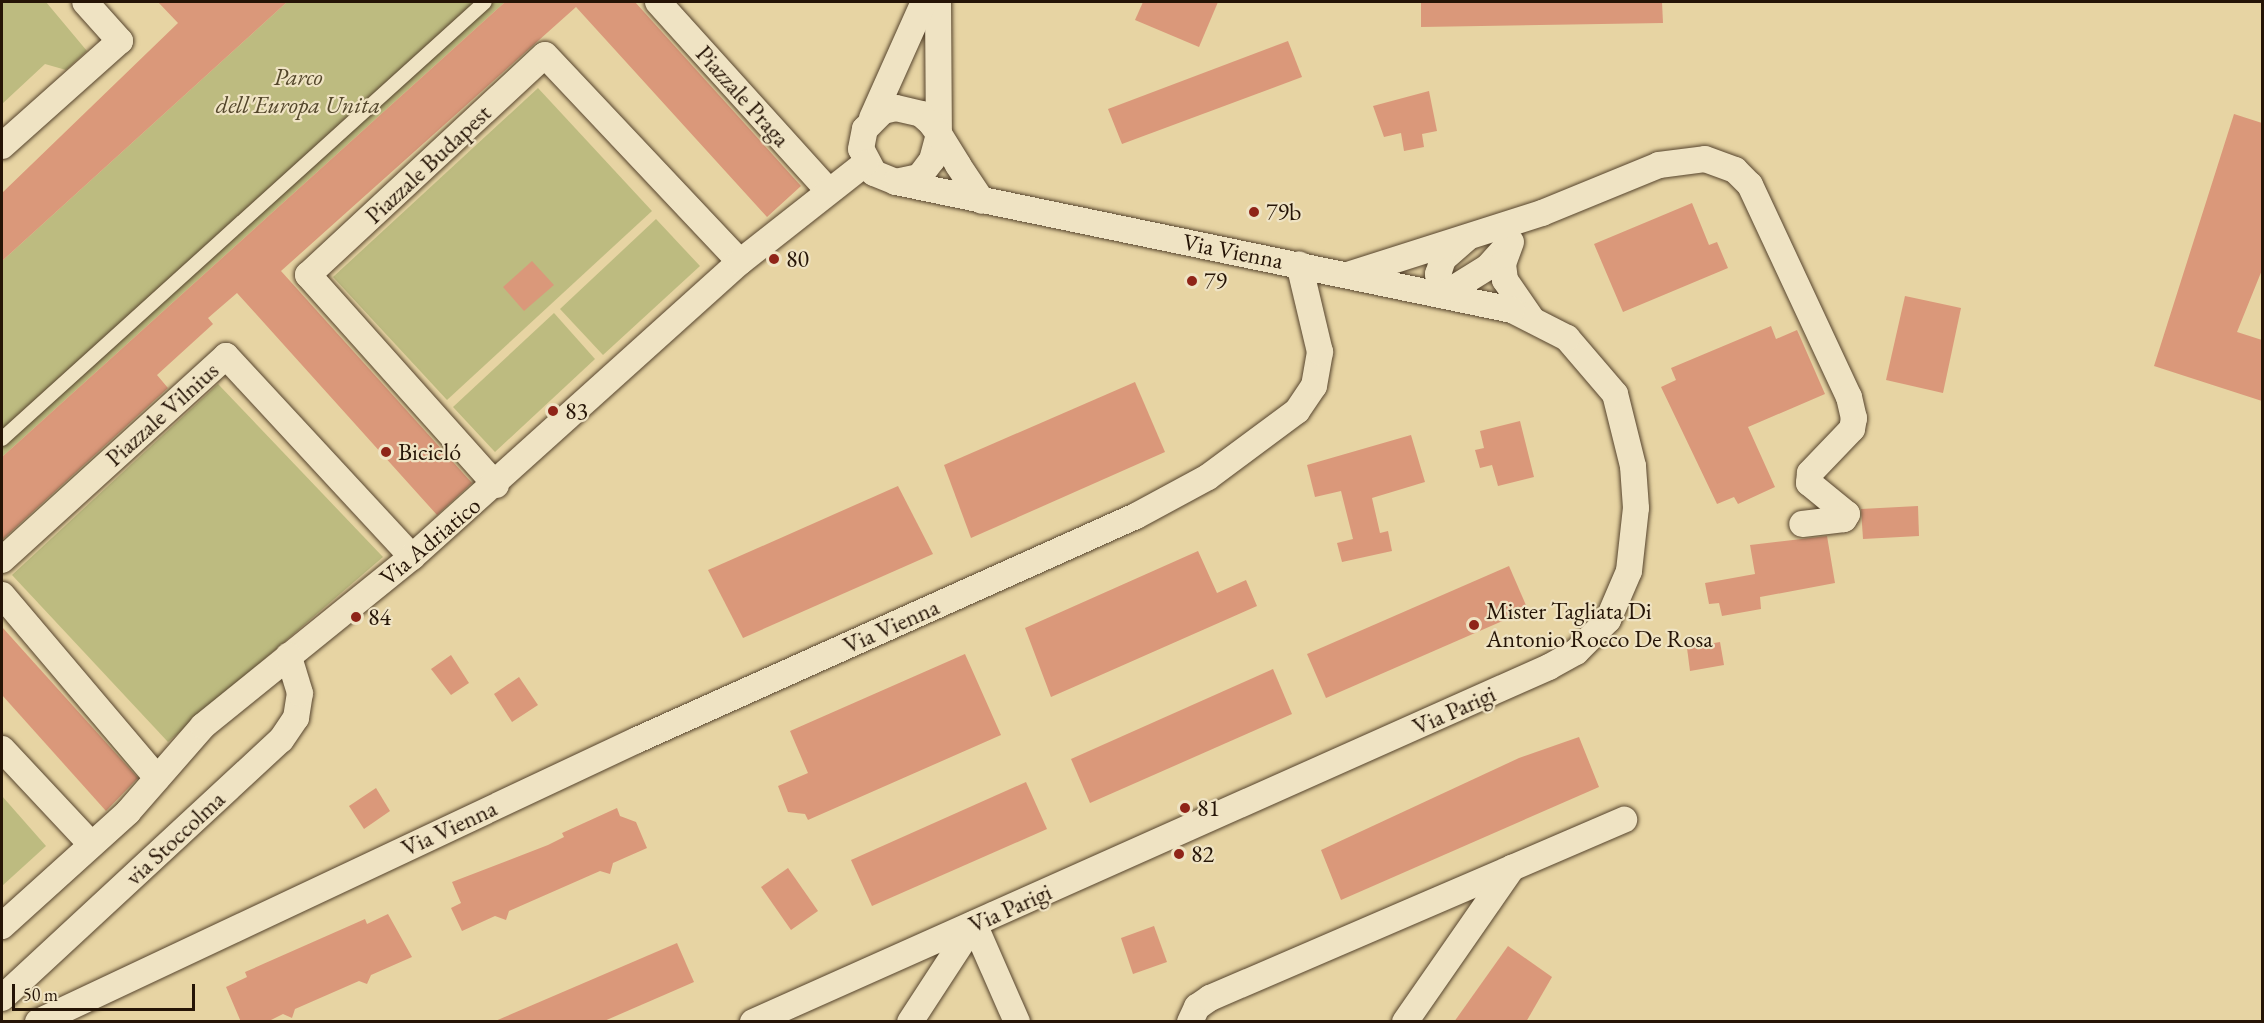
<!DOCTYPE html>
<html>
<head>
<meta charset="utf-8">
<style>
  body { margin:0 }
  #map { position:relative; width:2264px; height:1023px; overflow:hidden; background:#e7d4a3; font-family:"EB Garamond",serif }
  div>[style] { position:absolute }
  .green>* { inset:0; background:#bdbb80 }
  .building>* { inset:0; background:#da987a }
  .roads { filter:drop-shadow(0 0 2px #56442d) drop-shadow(0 0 2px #56442d) }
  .lane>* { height:14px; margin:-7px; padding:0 7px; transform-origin:7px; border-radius:7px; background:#efe3c3 }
  .street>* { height:26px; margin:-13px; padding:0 13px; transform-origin:13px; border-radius:13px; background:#efe3c3 }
  .dots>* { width:16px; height:16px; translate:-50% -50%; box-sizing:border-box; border:3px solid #efe3c3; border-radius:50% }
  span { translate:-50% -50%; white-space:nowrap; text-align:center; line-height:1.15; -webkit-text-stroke:4.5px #efe3c3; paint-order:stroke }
  .park-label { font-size:24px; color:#53462b; font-style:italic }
  .street-label { font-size:24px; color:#251406 }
  .poi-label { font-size:24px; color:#251406 }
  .left { translate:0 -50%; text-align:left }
  .frame { position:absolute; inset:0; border:3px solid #251406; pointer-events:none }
  .scale { position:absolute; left:12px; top:984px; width:183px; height:27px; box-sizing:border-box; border:3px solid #251406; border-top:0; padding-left:8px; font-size:18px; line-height:21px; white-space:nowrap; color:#251406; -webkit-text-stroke:4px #efe3c3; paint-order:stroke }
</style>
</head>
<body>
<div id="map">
  <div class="green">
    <div style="clip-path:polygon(2px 2px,46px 2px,87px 51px,66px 70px,45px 64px,2px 104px)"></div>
    <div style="clip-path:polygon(287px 2px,505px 2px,2px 457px,2px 261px)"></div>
    <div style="clip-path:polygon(538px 88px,652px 211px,447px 400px,333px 277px)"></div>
    <div style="clip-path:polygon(656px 219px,700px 266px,603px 355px,560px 309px)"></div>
    <div style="clip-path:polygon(554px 313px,595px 359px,495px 452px,453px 407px)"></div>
    <div style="clip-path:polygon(218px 384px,383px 557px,168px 742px,12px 575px)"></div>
    <div style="clip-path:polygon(2px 796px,46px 846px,2px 886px)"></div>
  </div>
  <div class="building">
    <div style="clip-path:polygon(158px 2px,287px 2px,2px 261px,2px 193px,178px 23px)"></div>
    <div style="clip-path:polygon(505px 2px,635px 2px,801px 186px,767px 217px,576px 7px,281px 271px,472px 483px,437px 515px,237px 293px,208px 318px,213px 324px,157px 375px,168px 388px,2px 540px,2px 457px)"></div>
    <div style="clip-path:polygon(1143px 2px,1218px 2px,1199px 47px,1135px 20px)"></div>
    <div style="clip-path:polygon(1421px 2px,1662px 2px,1663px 23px,1421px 27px)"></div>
    <div style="clip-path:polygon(1288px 41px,1302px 77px,1122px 144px,1108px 109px)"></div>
    <div style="clip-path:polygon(1429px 91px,1437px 131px,1422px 134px,1424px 147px,1404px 151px,1401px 133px,1384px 137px,1373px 106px)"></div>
    <div style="clip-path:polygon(2234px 114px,2262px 123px,2262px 270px,2237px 332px,2262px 340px,2262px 401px,2154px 366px)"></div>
    <div style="clip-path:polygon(1692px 203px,1709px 245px,1717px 242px,1728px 268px,1623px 312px,1594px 244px)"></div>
    <div style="clip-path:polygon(532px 261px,554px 285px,524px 311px,503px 287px)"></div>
    <div style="clip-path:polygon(1905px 296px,1961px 308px,1943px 393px,1886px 380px)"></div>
    <div style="clip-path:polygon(1771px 326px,1776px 339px,1797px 330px,1825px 394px,1748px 427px,1775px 487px,1738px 504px,1734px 497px,1717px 504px,1661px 387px,1676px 380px,1671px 368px)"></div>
    <div style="clip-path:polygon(1135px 382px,1165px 452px,971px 538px,944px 465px)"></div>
    <div style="clip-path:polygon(1520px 421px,1534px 477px,1498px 486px,1492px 465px,1480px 468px,1475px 450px,1484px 448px,1480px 431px)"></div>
    <div style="clip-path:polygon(1411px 435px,1425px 482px,1372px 498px,1380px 533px,1388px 531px,1392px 551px,1342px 562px,1337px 543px,1353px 539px,1341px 491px,1315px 497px,1307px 465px)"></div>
    <div style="clip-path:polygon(898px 486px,933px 554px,743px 638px,708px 570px)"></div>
    <div style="clip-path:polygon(1918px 506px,1919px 536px,1863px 539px,1861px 509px)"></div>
    <div style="clip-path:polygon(1827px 536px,1835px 583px,1760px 597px,1761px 609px,1722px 616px,1719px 603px,1709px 604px,1705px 583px,1755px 574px,1750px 545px)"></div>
    <div style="clip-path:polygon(1198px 551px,1217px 593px,1246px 580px,1257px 606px,1051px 697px,1025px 628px)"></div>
    <div style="clip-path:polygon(1509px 566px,1528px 610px,1326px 698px,1307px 654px)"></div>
    <div style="clip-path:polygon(2px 627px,138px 778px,106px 811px,2px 695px)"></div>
    <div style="clip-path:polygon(1720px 642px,1724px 665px,1690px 671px,1687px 648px)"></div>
    <div style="clip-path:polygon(965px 654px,1001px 735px,808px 820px,805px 814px,788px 812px,778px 786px,808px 773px,790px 731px)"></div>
    <div style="clip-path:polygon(451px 655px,469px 683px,451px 695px,431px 669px)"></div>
    <div style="clip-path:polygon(1273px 669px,1292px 714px,1090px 803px,1071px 759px)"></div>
    <div style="clip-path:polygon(519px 677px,538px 705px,512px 722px,494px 694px)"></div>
    <div style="clip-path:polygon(1579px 737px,1599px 787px,1341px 900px,1321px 850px,1519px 758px)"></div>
    <div style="clip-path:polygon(1026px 782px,1047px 829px,872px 906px,851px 860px)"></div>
    <div style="clip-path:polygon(376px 788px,390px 811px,364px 829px,349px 806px)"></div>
    <div style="clip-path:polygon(617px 808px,620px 816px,636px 822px,647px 848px,613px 863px,610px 874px,600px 871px,509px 911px,506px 920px,495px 916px,462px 931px,451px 908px,461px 903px,452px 882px,548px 845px,564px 837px,562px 833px)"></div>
    <div style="clip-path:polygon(788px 868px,818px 911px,791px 930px,761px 887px)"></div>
    <div style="clip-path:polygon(388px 914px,412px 957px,371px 975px,367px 984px,359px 981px,295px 1009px,292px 1018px,283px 1014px,267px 1022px,241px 1022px,226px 987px,247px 977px,245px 972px,365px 919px,367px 924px)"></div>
    <div style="clip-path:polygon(1154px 926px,1167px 962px,1133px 974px,1121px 938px)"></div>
    <div style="clip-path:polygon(677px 943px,694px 982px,602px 1022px,493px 1022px)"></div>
    <div style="clip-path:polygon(1508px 946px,1552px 977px,1526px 1022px,1454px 1022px)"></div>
  </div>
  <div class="roads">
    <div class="lane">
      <div style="left:2px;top:439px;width:651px;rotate:-42.14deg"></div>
    </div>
    <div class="street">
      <div style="left:658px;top:2px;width:255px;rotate:47.9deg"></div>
      <div style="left:938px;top:2px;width:132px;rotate:89.6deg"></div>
      <div style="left:939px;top:134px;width:27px;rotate:105deg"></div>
      <div style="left:932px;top:160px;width:21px;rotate:127deg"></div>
      <div style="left:919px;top:177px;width:24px;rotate:168deg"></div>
      <div style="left:896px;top:182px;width:24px;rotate:-158deg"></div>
      <div style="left:874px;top:173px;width:27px;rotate:-118deg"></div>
      <div style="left:861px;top:149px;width:20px;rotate:-79deg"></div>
      <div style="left:865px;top:129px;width:25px;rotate:-45deg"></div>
      <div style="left:883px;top:111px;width:13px;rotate:-13deg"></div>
      <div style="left:896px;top:108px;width:26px;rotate:13deg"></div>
      <div style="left:921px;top:114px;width:13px;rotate:42deg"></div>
      <div style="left:931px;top:123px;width:14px;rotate:54deg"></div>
      <div style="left:939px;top:134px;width:36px;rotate:58deg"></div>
      <div style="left:958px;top:165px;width:43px;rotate:56.3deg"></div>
      <div style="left:872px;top:118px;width:127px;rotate:-65.9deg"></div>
      <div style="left:2px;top:146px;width:158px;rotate:-41.7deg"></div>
      <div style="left:120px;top:41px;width:52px;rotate:-131.9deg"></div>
      <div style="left:1466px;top:239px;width:30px;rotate:139deg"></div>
      <div style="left:1443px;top:259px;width:16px;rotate:108deg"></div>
      <div style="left:1438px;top:274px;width:22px;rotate:77deg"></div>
      <div style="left:1443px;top:295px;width:53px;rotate:-31.9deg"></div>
      <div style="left:1488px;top:267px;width:30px;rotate:-48deg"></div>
      <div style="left:1511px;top:242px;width:23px;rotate:110deg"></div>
      <div style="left:1503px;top:264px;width:16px;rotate:83deg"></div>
      <div style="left:1505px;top:280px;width:46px;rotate:55.6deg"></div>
      <div style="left:1351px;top:274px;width:201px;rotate:-17.7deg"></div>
      <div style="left:1542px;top:213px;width:126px;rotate:-22.3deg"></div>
      <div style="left:1659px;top:165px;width:46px;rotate:-7.4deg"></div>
      <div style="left:1705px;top:159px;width:32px;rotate:20deg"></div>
      <div style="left:1735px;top:170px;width:21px;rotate:45deg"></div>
      <div style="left:1750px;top:185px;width:234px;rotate:65deg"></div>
      <div style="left:1849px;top:397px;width:22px;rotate:77deg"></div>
      <div style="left:1854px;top:418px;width:11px;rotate:100deg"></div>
      <div style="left:1852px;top:429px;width:61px;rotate:133.7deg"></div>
      <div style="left:1810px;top:473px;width:10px;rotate:96deg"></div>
      <div style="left:1809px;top:483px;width:49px;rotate:39.2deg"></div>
      <div style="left:1847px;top:514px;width:6px;rotate:121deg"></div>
      <div style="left:1844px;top:519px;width:42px;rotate:173.2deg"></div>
      <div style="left:496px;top:485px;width:282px;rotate:-131.8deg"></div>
      <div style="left:308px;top:275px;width:323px;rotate:-42.9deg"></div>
      <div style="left:545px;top:55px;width:284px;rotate:46.7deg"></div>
      <div style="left:2px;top:560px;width:303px;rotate:-42.3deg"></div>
      <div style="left:226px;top:356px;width:274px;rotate:47.2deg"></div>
      <div style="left:2px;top:595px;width:240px;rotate:49.7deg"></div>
      <div style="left:2px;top:749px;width:130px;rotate:46.9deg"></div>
      <div style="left:974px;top:924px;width:107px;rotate:66.3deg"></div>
      <div style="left:2px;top:926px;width:170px;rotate:-42.1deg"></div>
      <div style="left:128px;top:812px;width:114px;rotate:-48.9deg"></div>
      <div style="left:203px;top:726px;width:269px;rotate:-39deg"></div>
      <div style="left:412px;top:557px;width:441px;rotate:-42deg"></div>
      <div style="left:740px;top:262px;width:160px;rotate:-38.2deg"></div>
      <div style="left:2px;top:998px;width:380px;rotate:-42.8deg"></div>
      <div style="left:281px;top:740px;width:27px;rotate:-56deg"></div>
      <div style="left:296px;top:718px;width:25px;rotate:-81deg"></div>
      <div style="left:300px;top:693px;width:39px;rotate:-107deg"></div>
      <div style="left:38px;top:1022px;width:662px;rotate:-25.21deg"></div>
      <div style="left:637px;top:740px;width:547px;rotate:-24.18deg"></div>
      <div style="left:1136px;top:516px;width:82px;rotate:-28.4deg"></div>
      <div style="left:1208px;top:477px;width:111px;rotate:-36.6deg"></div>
      <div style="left:1297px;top:411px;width:30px;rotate:-56deg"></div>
      <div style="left:1314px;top:386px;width:35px;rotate:-80deg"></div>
      <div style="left:1320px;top:352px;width:90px;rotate:-103.4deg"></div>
      <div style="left:753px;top:1022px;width:872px;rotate:-24.04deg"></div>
      <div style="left:1549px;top:667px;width:31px;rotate:-29deg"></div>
      <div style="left:1576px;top:652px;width:45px;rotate:-45deg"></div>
      <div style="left:1608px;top:620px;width:53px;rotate:-66.8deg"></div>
      <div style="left:1629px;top:571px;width:63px;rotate:-83.7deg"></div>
      <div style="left:1636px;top:508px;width:42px;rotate:-94.1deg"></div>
      <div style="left:1633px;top:466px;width:74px;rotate:-104deg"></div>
      <div style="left:1615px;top:394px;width:74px;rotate:-130.6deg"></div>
      <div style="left:1567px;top:338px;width:62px;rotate:-153deg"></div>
      <div style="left:1512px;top:310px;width:629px;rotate:-168.26deg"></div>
      <div style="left:910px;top:1022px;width:117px;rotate:-56.9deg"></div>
      <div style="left:1190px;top:1022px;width:17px;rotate:-65deg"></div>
      <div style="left:1197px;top:1007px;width:16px;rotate:-35deg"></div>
      <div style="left:1210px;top:998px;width:451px;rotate:-23.3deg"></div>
      <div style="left:1405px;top:1022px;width:188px;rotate:-55.2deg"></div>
    </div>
  </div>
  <div class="dots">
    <div style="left:1254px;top:212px;background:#8f2418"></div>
    <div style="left:774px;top:259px;background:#8f2418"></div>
    <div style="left:1192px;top:281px;background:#8f2418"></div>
    <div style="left:553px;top:411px;background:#8f2418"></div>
    <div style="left:386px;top:452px;background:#8f2418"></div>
    <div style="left:356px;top:617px;background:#8f2418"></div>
    <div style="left:1474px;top:625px;background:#8f2418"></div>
    <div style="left:1185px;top:808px;background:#8f2418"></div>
    <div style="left:1179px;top:854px;background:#8f2418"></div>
  </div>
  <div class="park-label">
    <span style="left:298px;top:91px">Parco<br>dell'Europa Unita</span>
  </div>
  <div class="street-label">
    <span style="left:743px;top:96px;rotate:48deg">Piazzale Praga</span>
    <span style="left:428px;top:164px;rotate:-43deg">Piazzale Budapest</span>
    <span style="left:1233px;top:251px;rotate:11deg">Via Vienna</span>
    <span style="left:162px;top:414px;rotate:-42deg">Piazzale Vilnius</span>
    <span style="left:430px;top:541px;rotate:-40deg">Via Adriatico</span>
    <span style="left:891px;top:626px;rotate:-24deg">Via Vienna</span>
    <span style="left:1454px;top:710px;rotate:-24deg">Via Parigi</span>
    <span style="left:449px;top:828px;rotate:-25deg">Via Vienna</span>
    <span style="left:175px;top:838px;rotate:-43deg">via Stoccolma</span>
    <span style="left:1010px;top:908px;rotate:-24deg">Via Parigi</span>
  </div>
  <div class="poi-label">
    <span class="left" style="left:1266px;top:212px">79b</span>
    <span class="left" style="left:786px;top:259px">80</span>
    <span class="left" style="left:1204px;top:281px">79</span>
    <span class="left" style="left:565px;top:411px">83</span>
    <span class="left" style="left:398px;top:452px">Bicicló</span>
    <span class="left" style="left:1486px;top:625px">Mister Tagliata Di<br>Antonio Rocco De Rosa</span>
    <span class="left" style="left:368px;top:617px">84</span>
    <span class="left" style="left:1197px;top:808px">81</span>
    <span class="left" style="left:1191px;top:854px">82</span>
  </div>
  <div class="frame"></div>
  <div class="scale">50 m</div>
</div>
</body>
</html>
